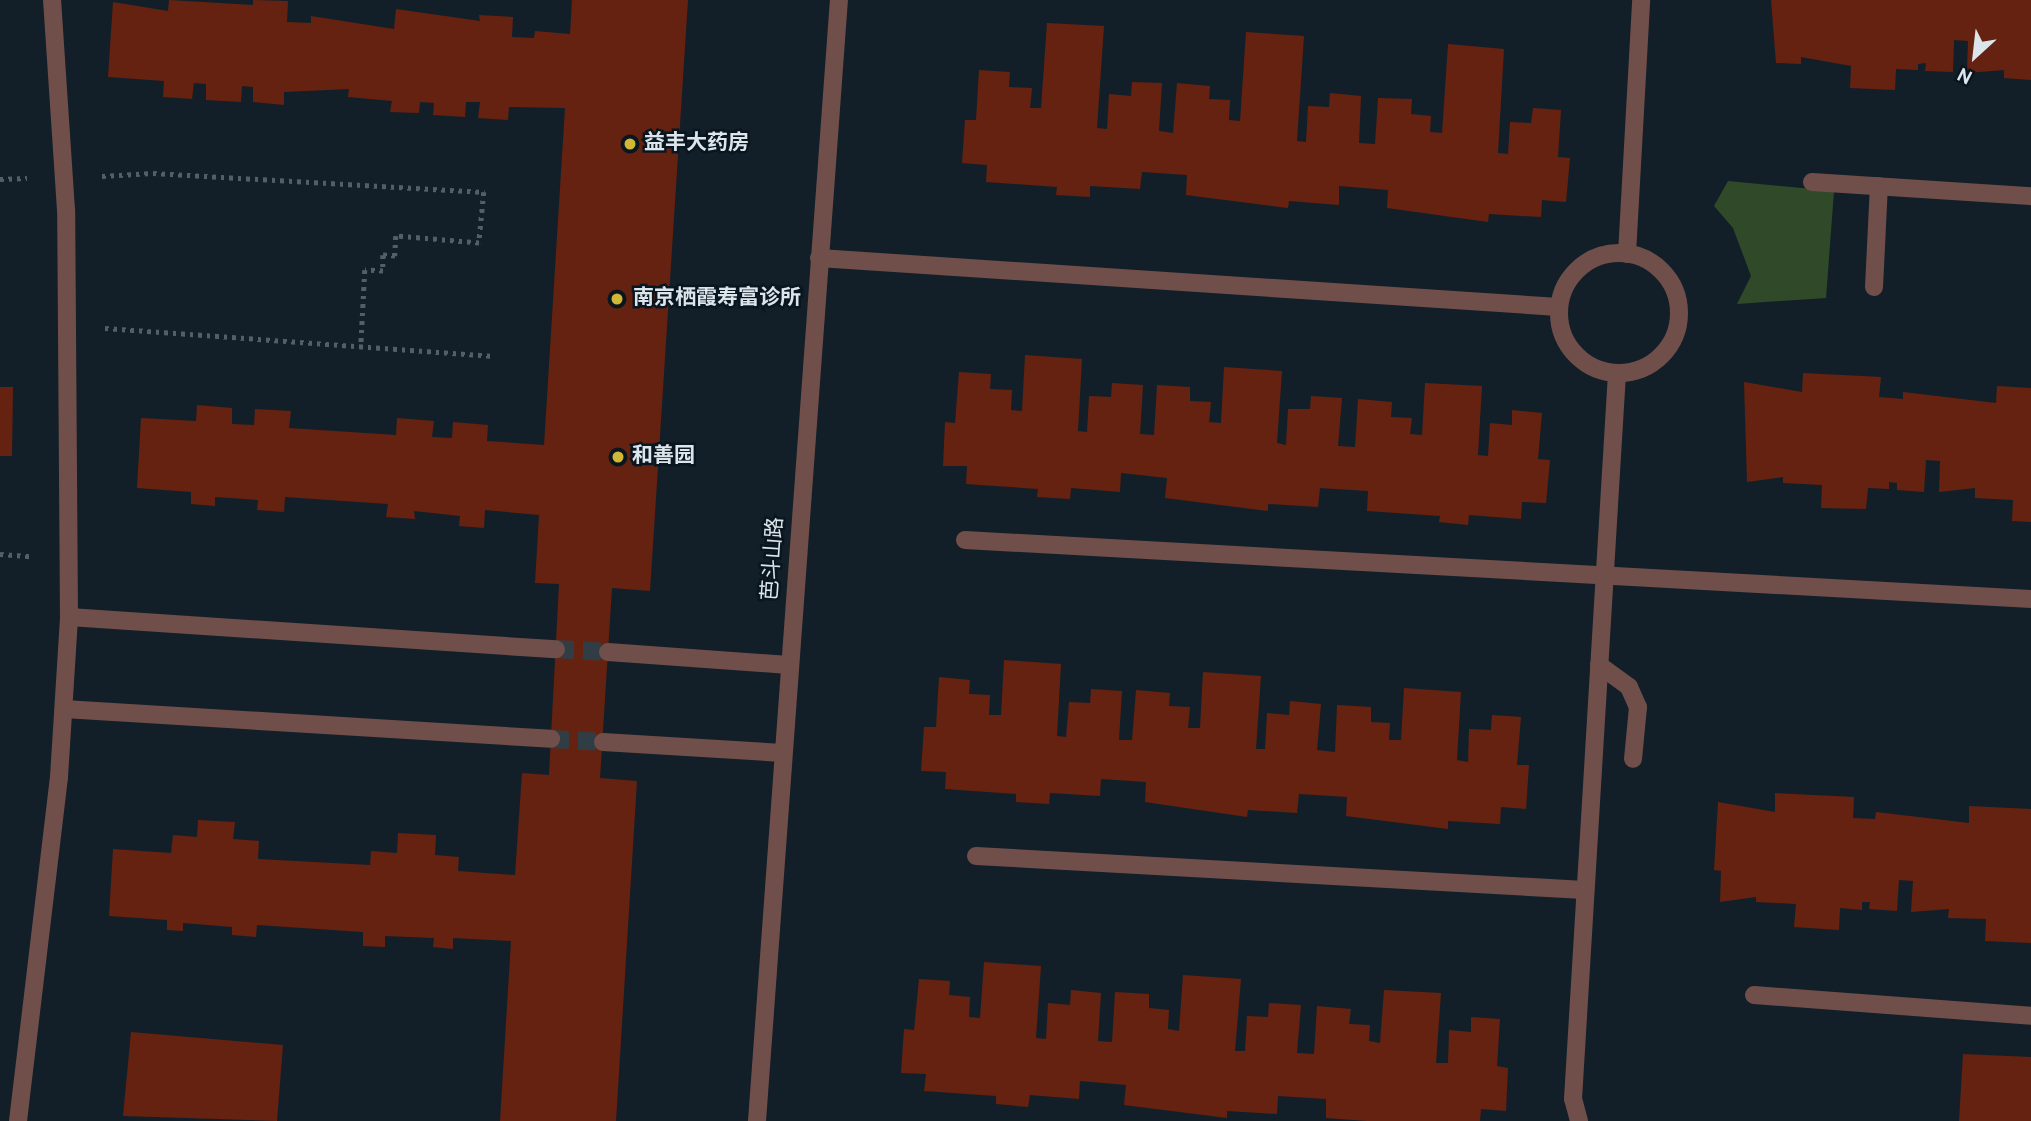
<!DOCTYPE html>
<html>
<head>
<meta charset="utf-8">
<style>
  body { margin:0 }
  #map { position:relative; width:2031px; height:1121px; overflow:hidden; background:#131f28; font-family:Overpass,"Noto Sans SC",sans-serif }
  div>[style] { position:absolute }
  .green>* { inset:0; background:#304a29 }
  .building>* { inset:0; background:#662210 }
  .minor-tunnel>* { height:18px; margin-top:-9px; transform-origin:0; background:repeating-linear-gradient(90deg,#313d45 0 18px,transparent 0 27px) }
  .path>* { height:4.5px; margin-top:-2.25px; transform-origin:0; background:repeating-linear-gradient(90deg,#545e67 0 3.5px,transparent 0 8.5px) }
  .minor>* { height:18px; margin:-9px; padding:0 9px; transform-origin:9px; border-radius:9px; background:#704f4b }
  .minor>.ring { margin:-9px; padding:0; box-sizing:content-box; background:none; border:18px solid #704f4b; border-radius:50% }
  .dots>* { width:19px; height:19px; translate:-50% -50%; box-sizing:border-box; border:4px solid #0a161f; border-radius:50% }
  span { translate:-50% -50%; white-space:nowrap; text-align:center; line-height:1.15; -webkit-text-stroke:5px #0a161f; paint-order:stroke }
  .poi-label { font-size:21px; color:#dde5ec; font-weight:700 }
  .left { translate:0 -50%; text-align:left }
  .street-label { font-size:21px; color:#dde5ec }
  .north { position:absolute; left:1940px; top:21px; width:70px; height:70px; -webkit-text-stroke:5px #0a161f; paint-order:stroke; rotate:207deg; font-size:19px; font-weight:700; line-height:28px; text-align:center; color:#dde5ec }
  .north::after { content:''; display:block; margin:auto; width:24px; height:32px; background:#dde5ec; clip-path:polygon(50% 0,100% 100%,50% 72%,0 100%) }
</style>
</head>
<body>
<div id="map">
  <div class="green">
    <div style="clip-path:polygon(1728px 181px,1834px 191px,1826px 298px,1737px 304px,1751px 276px,1733px 228px,1714px 206px)"></div>
  </div>
  <div class="building">
    <div style="clip-path:polygon(169px 0,253px 5px,253px 0,288px 1px,287px 22px,311px 23px,311px 16px,394px 29px,396px 9px,480px 21px,479px 15px,513px 17px,512px 37px,534px 38px,535px 31px,570px 34px,572px 0,688px 0,650px 591px,612px 588px,600px 778px,637px 781px,616px 1121px,500px 1121px,511px 941px,453px 938px,453px 949px,433px 947px,434px 938px,385px 936px,385px 947px,363px 946px,363px 932px,257px 925px,256px 937px,232px 935px,232px 927px,183px 923px,183px 931px,167px 930px,167px 920px,109px 916px,113px 849px,171px 853px,173px 835px,197px 837px,198px 820px,235px 822px,233px 839px,259px 841px,258px 859px,370px 865px,371px 851px,397px 853px,398px 833px,436px 835px,435px 855px,459px 857px,458px 871px,515px 875px,522px 773px,549px 775px,559px 584px,535px 583px,539px 515px,485px 510px,484px 528px,459px 526px,460px 516px,414px 511px,415px 519px,386px 517px,388px 504px,285px 497px,284px 512px,257px 510px,258px 500px,215px 497px,215px 506px,191px 504px,191px 492px,137px 488px,141px 418px,196px 421px,197px 405px,232px 408px,232px 424px,254px 425px,255px 409px,291px 411px,289px 428px,396px 435px,397px 418px,434px 421px,432px 437px,452px 438px,453px 422px,488px 425px,487px 441px,544px 445px,565px 108px,509px 107px,508px 120px,478px 118px,480px 102px,466px 102px,465px 117px,433px 115px,434px 103px,420px 102px,419px 113px,390px 112px,392px 101px,348px 97px,349px 89px,284px 92px,284px 105px,253px 102px,253px 87px,242px 86px,241px 102px,206px 100px,206px 84px,194px 83px,192px 99px,163px 97px,164px 81px,108px 77px,113px 2px,168px 11px)"></div>
    <div style="clip-path:polygon(1771px 0,2031px 0,2031px 80px,2004px 78px,2004px 70px,1967px 73px,1968px 41px,1954px 40px,1953px 72px,1925px 71px,1926px 63px,1918px 64px,1918px 70px,1896px 69px,1895px 90px,1850px 88px,1851px 66px,1801px 57px,1801px 64px,1776px 63px)"></div>
    <div style="clip-path:polygon(1047px 23px,1104px 26px,1097px 128px,1107px 129px,1109px 94px,1131px 96px,1132px 82px,1162px 83px,1159px 131px,1173px 133px,1177px 83px,1210px 86px,1209px 99px,1230px 100px,1229px 120px,1240px 121px,1246px 32px,1304px 36px,1297px 141px,1306px 142px,1308px 106px,1329px 107px,1330px 93px,1361px 96px,1359px 143px,1375px 144px,1378px 98px,1412px 99px,1411px 114px,1431px 116px,1430px 132px,1442px 133px,1448px 44px,1504px 49px,1498px 153px,1508px 154px,1510px 122px,1531px 123px,1533px 108px,1561px 110px,1558px 157px,1570px 158px,1566px 202px,1542px 200px,1541px 217px,1489px 214px,1488px 222px,1387px 208px,1388px 190px,1339px 186px,1339px 205px,1289px 201px,1288px 208px,1186px 195px,1187px 175px,1142px 172px,1140px 189px,1090px 186px,1090px 197px,1056px 195px,1057px 187px,986px 182px,987px 165px,962px 163px,965px 120px,976px 120px,979px 70px,1010px 72px,1009px 87px,1032px 88px,1030px 108px,1041px 108px)"></div>
    <div style="clip-path:polygon(1025px 355px,1082px 359px,1078px 431px,1087px 432px,1089px 396px,1111px 397px,1112px 383px,1143px 385px,1140px 434px,1154px 435px,1157px 385px,1190px 387px,1190px 401px,1211px 402px,1209px 422px,1221px 423px,1224px 367px,1282px 371px,1277px 443px,1286px 445px,1288px 409px,1310px 409px,1311px 396px,1342px 398px,1338px 446px,1355px 447px,1358px 399px,1392px 402px,1391px 417px,1412px 418px,1410px 434px,1422px 435px,1425px 383px,1482px 386px,1478px 455px,1488px 456px,1490px 423px,1512px 425px,1512px 410px,1542px 413px,1538px 459px,1550px 460px,1546px 503px,1522px 502px,1521px 519px,1469px 515px,1468px 525px,1439px 522px,1440px 516px,1367px 511px,1368px 491px,1320px 488px,1318px 507px,1268px 504px,1268px 511px,1165px 498px,1167px 478px,1121px 473px,1120px 492px,1071px 488px,1070px 499px,1037px 497px,1038px 489px,966px 484px,967px 466px,943px 466px,945px 422px,955px 423px,959px 372px,991px 374px,990px 389px,1012px 390px,1011px 410px,1022px 411px)"></div>
    <div style="clip-path:polygon(1803px 373px,1881px 377px,1879px 397px,1903px 399px,1903px 392px,1996px 403px,1997px 386px,2031px 388px,2031px 522px,2012px 521px,2013px 500px,1975px 498px,1975px 488px,1939px 492px,1940px 461px,1926px 460px,1924px 492px,1897px 490px,1897px 483px,1889px 482px,1889px 489px,1868px 488px,1866px 509px,1821px 508px,1822px 485px,1783px 483px,1783px 477px,1747px 482px,1744px 382px,1802px 392px)"></div>
    <div style="clip-path:polygon(0 387px,13px 387px,12px 456px,0 456px)"></div>
    <div style="clip-path:polygon(1004px 660px,1061px 664px,1057px 736px,1066px 737px,1069px 702px,1090px 703px,1091px 689px,1122px 691px,1119px 740px,1132px 740px,1136px 690px,1170px 693px,1169px 706px,1190px 707px,1188px 728px,1200px 728px,1203px 672px,1261px 676px,1256px 749px,1265px 749px,1267px 713px,1289px 715px,1290px 701px,1321px 704px,1317px 750px,1335px 752px,1337px 705px,1371px 707px,1371px 722px,1390px 723px,1389px 740px,1401px 740px,1404px 688px,1461px 692px,1457px 760px,1468px 762px,1469px 729px,1491px 730px,1492px 715px,1521px 717px,1517px 765px,1529px 765px,1526px 809px,1501px 807px,1500px 824px,1448px 821px,1448px 829px,1346px 816px,1347px 797px,1299px 794px,1297px 813px,1248px 810px,1247px 817px,1145px 802px,1146px 782px,1101px 779px,1100px 796px,1050px 793px,1049px 804px,1016px 802px,1016px 794px,945px 789px,946px 772px,921px 771px,924px 727px,936px 727px,939px 677px,970px 680px,969px 694px,990px 695px,989px 715px,1001px 715px)"></div>
    <div style="clip-path:polygon(1775px 793px,1854px 797px,1853px 818px,1875px 819px,1876px 812px,1969px 823px,1969px 806px,2031px 809px,2031px 943px,1985px 941px,1986px 919px,1948px 918px,1949px 909px,1911px 912px,1913px 881px,1899px 880px,1897px 911px,1869px 909px,1870px 902px,1862px 902px,1862px 910px,1840px 908px,1839px 930px,1794px 927px,1796px 904px,1756px 902px,1756px 897px,1720px 902px,1721px 871px,1714px 870px,1718px 802px,1775px 812px)"></div>
    <div style="clip-path:polygon(984px 962px,1041px 966px,1036px 1038px,1046px 1039px,1048px 1003px,1070px 1005px,1071px 990px,1101px 993px,1098px 1041px,1112px 1042px,1115px 992px,1149px 994px,1149px 1008px,1169px 1010px,1168px 1029px,1179px 1031px,1183px 975px,1241px 979px,1235px 1051px,1245px 1051px,1247px 1016px,1268px 1017px,1269px 1003px,1301px 1005px,1297px 1053px,1314px 1054px,1317px 1006px,1351px 1009px,1349px 1024px,1370px 1025px,1369px 1041px,1380px 1043px,1384px 990px,1441px 993px,1436px 1063px,1448px 1063px,1449px 1030px,1471px 1032px,1471px 1017px,1500px 1019px,1497px 1066px,1508px 1068px,1506px 1111px,1481px 1109px,1480px 1121px,1367px 1121px,1326px 1118px,1326px 1099px,1278px 1096px,1277px 1114px,1227px 1111px,1227px 1118px,1124px 1105px,1126px 1085px,1080px 1081px,1079px 1099px,1030px 1095px,1028px 1107px,996px 1104px,996px 1096px,924px 1091px,926px 1074px,901px 1073px,904px 1029px,914px 1030px,919px 979px,950px 981px,949px 995px,970px 997px,969px 1017px,980px 1018px)"></div>
    <div style="clip-path:polygon(131px 1032px,283px 1045px,277px 1121px,123px 1116px)"></div>
    <div style="clip-path:polygon(1963px 1054px,2031px 1057px,2031px 1121px,1959px 1121px)"></div>
  </div>
  <div class="minor-tunnel">
    <div style="left:556px;top:649px;width:52px;rotate:3.3deg"></div>
    <div style="left:551px;top:739px;width:52px;rotate:3.3deg"></div>
  </div>
  <div class="path">
    <div style="left:102px;top:176px;width:51px;rotate:-3.4deg"></div>
    <div style="left:153px;top:173px;width:332px;rotate:3.3deg"></div>
    <div style="left:484px;top:192px;width:51px;rotate:95.6deg"></div>
    <div style="left:479px;top:243px;width:83px;rotate:-175.2deg"></div>
    <div style="left:396px;top:236px;width:20px;rotate:93deg"></div>
    <div style="left:395px;top:256px;width:12px;rotate:-175deg"></div>
    <div style="left:383px;top:255px;width:16px;rotate:90deg"></div>
    <div style="left:383px;top:271px;width:18px;rotate:-177deg"></div>
    <div style="left:365px;top:270px;width:76px;rotate:93deg"></div>
    <div style="left:0;top:179px;width:27px;rotate:-2deg"></div>
    <div style="left:105px;top:328px;width:390px;rotate:4.1deg"></div>
    <div style="left:0;top:554px;width:31px;rotate:4deg"></div>
  </div>
  <div class="minor">
    <div style="left:1812px;top:182px;width:219px;rotate:3.7deg"></div>
    <div class="ring" style="left:1559px;top:253px;width:102px;height:102px"></div>
    <div style="left:1627px;top:254px;width:254px;rotate:-86.8deg"></div>
    <div style="left:819px;top:258px;width:741px;rotate:3.79deg"></div>
    <div style="left:1874px;top:287px;width:101px;rotate:-87.2deg"></div>
    <div style="left:965px;top:540px;width:1068px;rotate:3.17deg"></div>
    <div style="left:69px;top:617px;width:488px;rotate:3.8deg"></div>
    <div style="left:608px;top:652px;width:181px;rotate:4.1deg"></div>
    <div style="left:1599px;top:665px;width:37px;rotate:36deg"></div>
    <div style="left:1629px;top:687px;width:22px;rotate:66deg"></div>
    <div style="left:1638px;top:707px;width:52px;rotate:95.5deg"></div>
    <div style="left:64px;top:709px;width:488px;rotate:3.5deg"></div>
    <div style="left:603px;top:742px;width:180px;rotate:3.5deg"></div>
    <div style="left:976px;top:856px;width:609px;rotate:3.2deg"></div>
    <div style="left:1754px;top:995px;width:278px;rotate:4.3deg"></div>
    <div style="left:18px;top:1121px;width:346px;rotate:-83.2deg"></div>
    <div style="left:59px;top:777px;width:160px;rotate:-86.4deg"></div>
    <div style="left:69px;top:617px;width:407px;rotate:-90.4deg"></div>
    <div style="left:66px;top:210px;width:210px;rotate:-93.8deg"></div>
    <div style="left:757px;top:1121px;width:1124px;rotate:-85.82deg"></div>
    <div style="left:1579px;top:1121px;width:23px;rotate:-105deg"></div>
    <div style="left:1573px;top:1099px;width:726px;rotate:-86.53deg"></div>
  </div>
  <div class="dots">
    <div style="left:630px;top:144px;background:#d1b736"></div>
    <div style="left:617px;top:299px;background:#d1b736"></div>
    <div style="left:618px;top:457px;background:#d1b736"></div>
  </div>
  <div class="poi-label">
    <span class="left" style="left:644px;top:144px">益丰大药房</span>
    <span class="left" style="left:633px;top:299px">南京栖霞寿富诊所</span>
    <span class="left" style="left:632px;top:457px">和善园</span>
  </div>
  <div class="street-label">
    <span style="left:774px;top:559px;rotate:-86deg">芭斗山路</span>
  </div>
  <div class="north">N</div>
</div>
</body>
</html>
